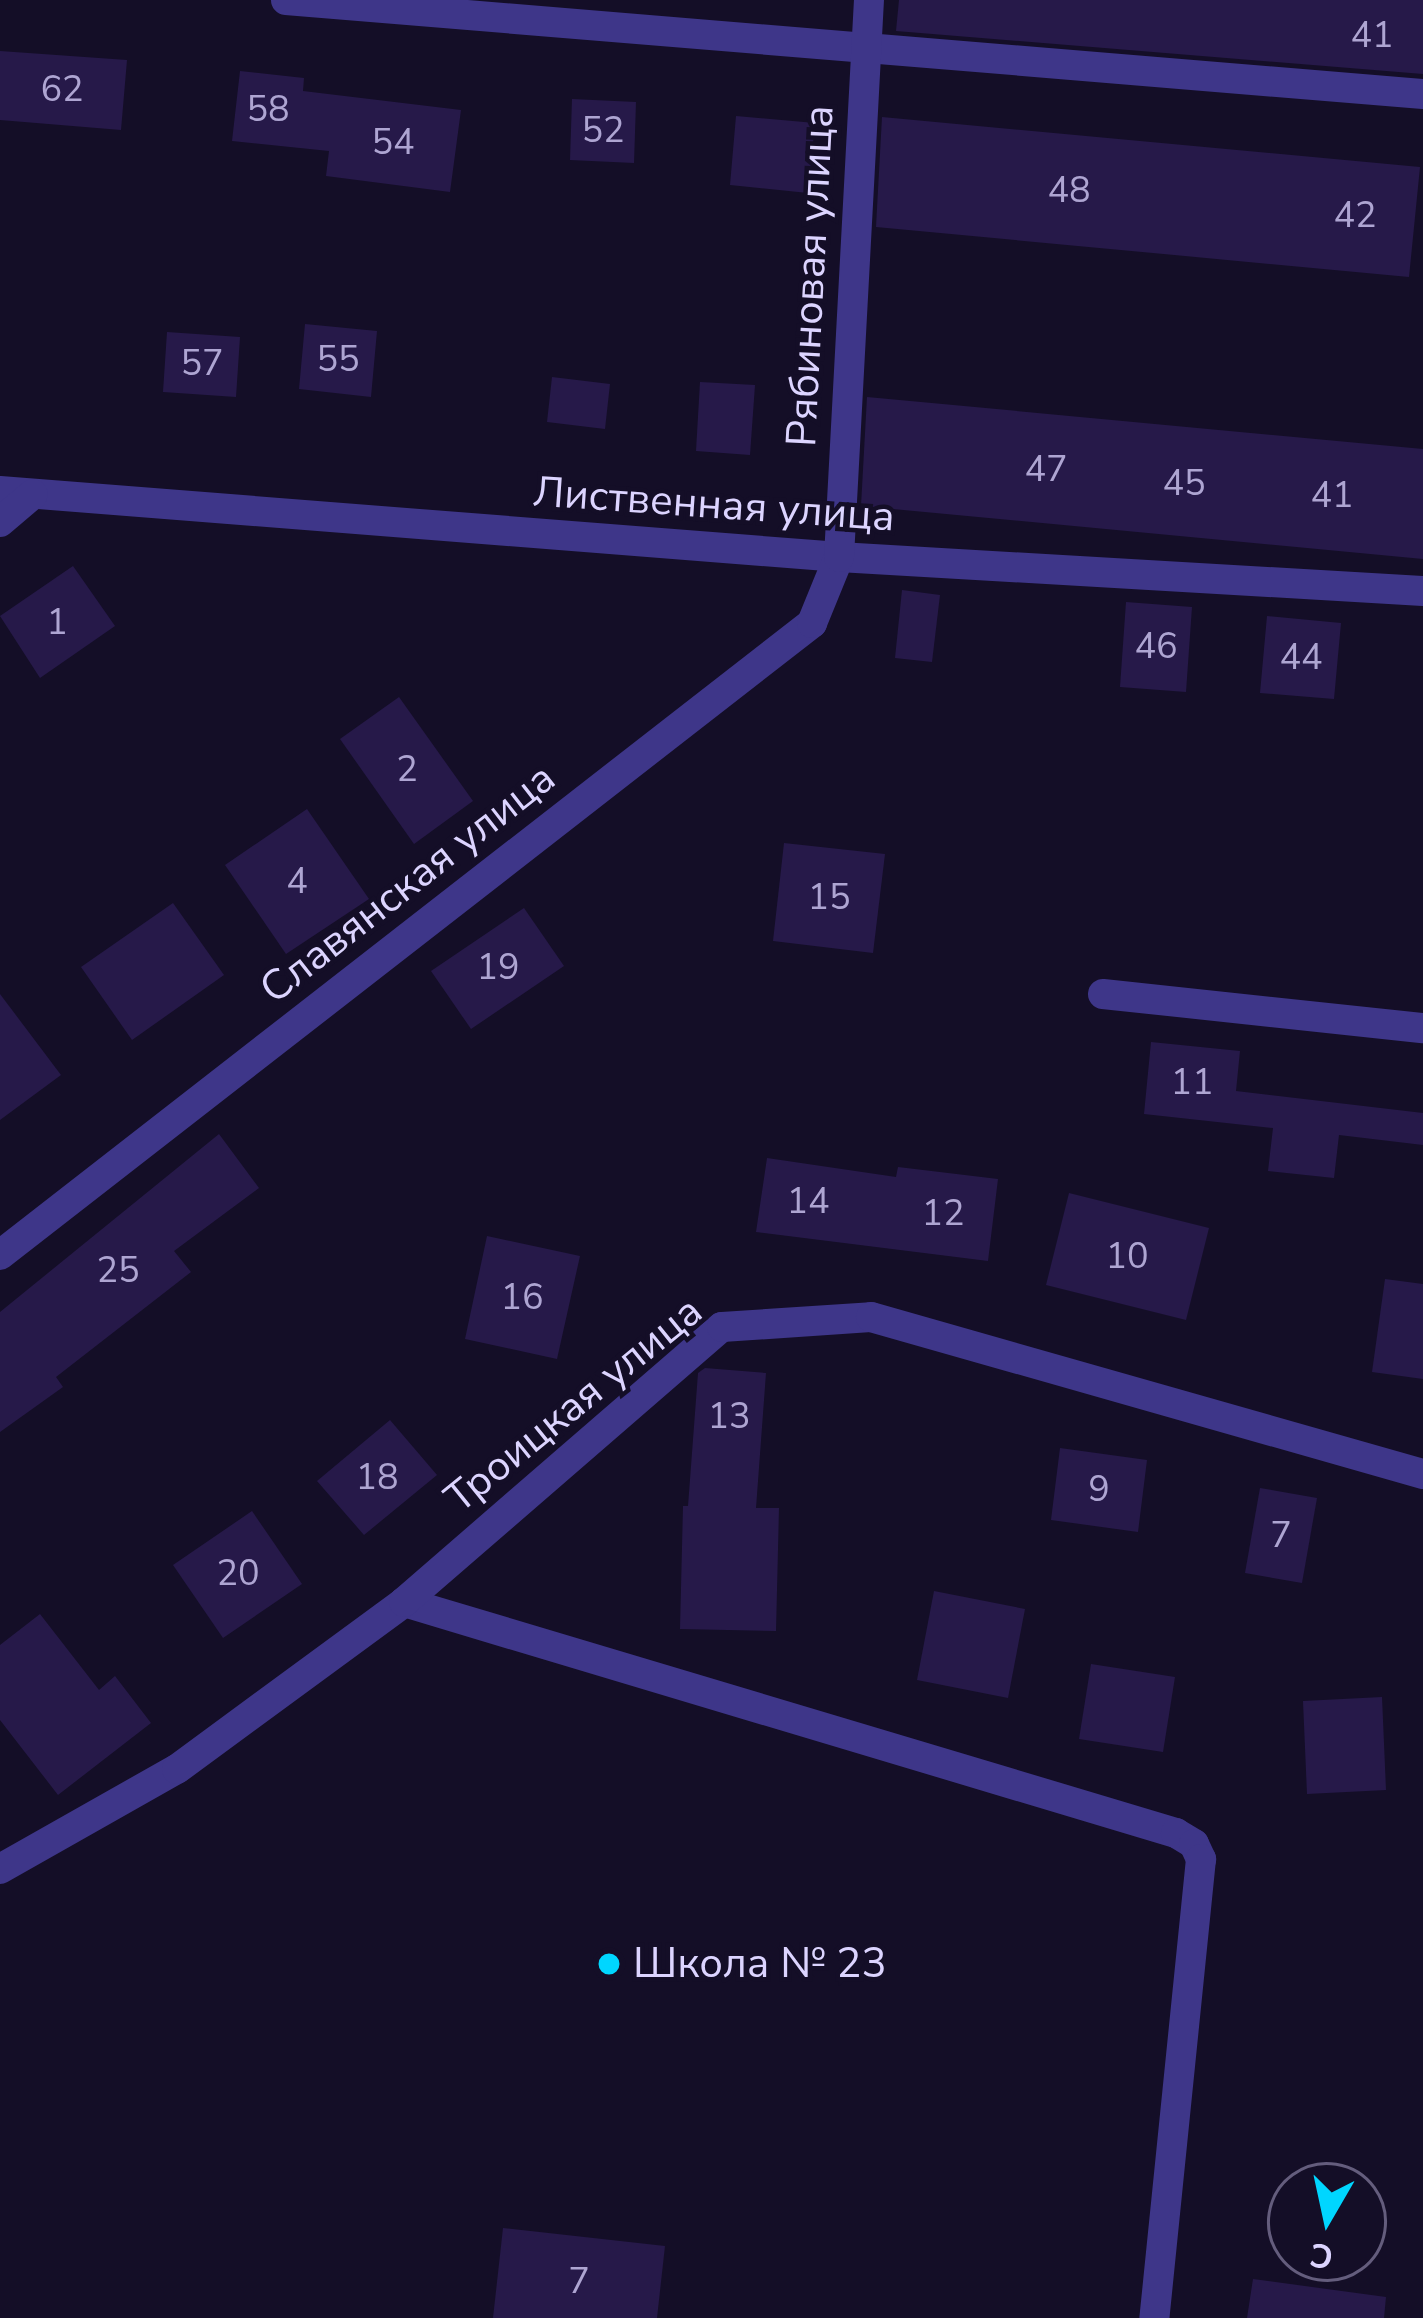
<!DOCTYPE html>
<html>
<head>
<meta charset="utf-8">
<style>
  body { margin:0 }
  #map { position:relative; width:1423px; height:2318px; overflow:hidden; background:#140e27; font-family:"Nunito Sans",sans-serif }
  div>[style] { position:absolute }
  .building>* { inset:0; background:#261949 }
  .minor>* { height:30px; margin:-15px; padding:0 15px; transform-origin:15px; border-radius:15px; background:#3e3689 }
  .dots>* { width:33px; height:33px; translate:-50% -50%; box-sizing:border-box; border:6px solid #140e27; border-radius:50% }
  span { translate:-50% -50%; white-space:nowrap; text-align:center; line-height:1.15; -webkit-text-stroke:9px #140e27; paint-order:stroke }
  .number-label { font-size:36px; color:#aea5d2 }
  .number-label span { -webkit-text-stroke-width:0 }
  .street-label { font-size:42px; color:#dcd4ff }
  .poi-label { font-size:42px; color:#dcd4ff }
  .left { translate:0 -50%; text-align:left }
  .north { position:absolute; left:1267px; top:2162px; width:120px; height:120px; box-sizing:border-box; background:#140e27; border:3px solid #645d7d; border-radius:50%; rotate:189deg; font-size:33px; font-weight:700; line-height:48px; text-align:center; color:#dcd4ff }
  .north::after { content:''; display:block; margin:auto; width:42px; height:54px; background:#00d6ff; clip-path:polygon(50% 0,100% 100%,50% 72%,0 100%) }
</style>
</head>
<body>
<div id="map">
  <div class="building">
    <div style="clip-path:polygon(899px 0,1423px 0,1423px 74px,896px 31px)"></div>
    <div style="clip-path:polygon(0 51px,127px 60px,121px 130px,0 120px)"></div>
    <div style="clip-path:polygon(240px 71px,304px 78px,303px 91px,461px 110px,450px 192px,326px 176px,329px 151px,232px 141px)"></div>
    <div style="clip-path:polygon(572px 99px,636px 102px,634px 163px,570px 160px)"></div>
    <div style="clip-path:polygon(736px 116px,815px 123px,808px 193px,730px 185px)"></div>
    <div style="clip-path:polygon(882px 117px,1420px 167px,1409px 277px,876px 227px)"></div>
    <div style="clip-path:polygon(305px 324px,377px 331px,371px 397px,299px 389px)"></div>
    <div style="clip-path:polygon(167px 332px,240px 337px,236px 397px,163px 392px)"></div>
    <div style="clip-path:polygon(552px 377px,610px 384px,605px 429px,547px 422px)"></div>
    <div style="clip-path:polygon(700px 382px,755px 385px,750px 455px,696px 451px)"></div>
    <div style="clip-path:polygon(867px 397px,1423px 449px,1423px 559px,861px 506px)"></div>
    <div style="clip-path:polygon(73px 566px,115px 626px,40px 678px,0 616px)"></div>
    <div style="clip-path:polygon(902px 590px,940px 595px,932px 662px,895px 658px)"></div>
    <div style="clip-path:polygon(1126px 602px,1192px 607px,1186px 692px,1120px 687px)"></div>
    <div style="clip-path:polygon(1267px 616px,1341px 623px,1334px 699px,1260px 693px)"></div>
    <div style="clip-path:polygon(399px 697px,473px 801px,414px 844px,340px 739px)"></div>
    <div style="clip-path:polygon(307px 809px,369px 899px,286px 954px,225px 865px)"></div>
    <div style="clip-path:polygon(784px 843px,885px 854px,873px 953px,773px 941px)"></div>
    <div style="clip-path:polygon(173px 903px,224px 975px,132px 1040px,81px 967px)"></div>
    <div style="clip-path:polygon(524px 908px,564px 966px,471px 1029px,431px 971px)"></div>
    <div style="clip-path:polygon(0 994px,61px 1075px,0 1120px)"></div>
    <div style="clip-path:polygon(1151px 1042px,1240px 1051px,1236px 1091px,1423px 1113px,1423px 1145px,1339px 1135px,1334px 1178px,1268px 1171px,1273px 1128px,1144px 1114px)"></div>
    <div style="clip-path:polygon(219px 1134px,259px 1188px,174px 1251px,191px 1272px,56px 1377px,63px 1387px,0 1432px,0 1312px)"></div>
    <div style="clip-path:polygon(767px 1158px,896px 1177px,898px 1167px,998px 1179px,988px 1261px,756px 1232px)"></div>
    <div style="clip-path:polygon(1069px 1193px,1209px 1228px,1186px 1320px,1046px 1285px)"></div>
    <div style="clip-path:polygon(487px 1236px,580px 1256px,557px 1359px,465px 1339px)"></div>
    <div style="clip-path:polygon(1385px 1279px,1423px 1284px,1423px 1379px,1372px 1372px)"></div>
    <div style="clip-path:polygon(705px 1368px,766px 1373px,756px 1508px,779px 1508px,776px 1631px,680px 1629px,683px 1506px,688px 1506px,698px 1373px)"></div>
    <div style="clip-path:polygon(390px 1420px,437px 1475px,364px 1535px,317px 1481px)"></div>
    <div style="clip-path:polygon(1060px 1448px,1147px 1460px,1138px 1532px,1051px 1520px)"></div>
    <div style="clip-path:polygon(1260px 1488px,1317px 1498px,1302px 1583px,1245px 1573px)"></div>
    <div style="clip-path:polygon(252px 1511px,302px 1584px,223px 1638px,173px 1565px)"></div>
    <div style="clip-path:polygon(934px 1591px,1025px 1609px,1008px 1698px,917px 1680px)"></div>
    <div style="clip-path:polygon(40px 1614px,99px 1690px,115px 1676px,151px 1723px,58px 1795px,0 1720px,0 1645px)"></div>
    <div style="clip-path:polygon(1091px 1664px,1175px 1677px,1163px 1752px,1079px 1739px)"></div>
    <div style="clip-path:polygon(1382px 1697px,1386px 1790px,1307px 1794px,1303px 1701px)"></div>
    <div style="clip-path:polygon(503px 2228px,665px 2246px,657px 2318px,493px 2318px)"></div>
    <div style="clip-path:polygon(1253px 2279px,1386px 2297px,1384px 2318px,1247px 2318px)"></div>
  </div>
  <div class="minor">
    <div style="left:286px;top:0;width:1141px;rotate:4.73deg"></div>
    <div style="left:0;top:491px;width:842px;rotate:4.5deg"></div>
    <div style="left:839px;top:557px;width:585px;rotate:3.33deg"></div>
    <div style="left:0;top:522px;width:43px;rotate:-40.3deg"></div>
    <div style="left:1103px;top:994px;width:322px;rotate:6.1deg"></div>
    <div style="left:0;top:1255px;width:1029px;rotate:-37.89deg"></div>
    <div style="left:812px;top:623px;width:71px;rotate:-67.8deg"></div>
    <div style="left:839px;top:557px;width:558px;rotate:-86.92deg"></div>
    <div style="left:404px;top:1602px;width:806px;rotate:16.66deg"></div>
    <div style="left:1176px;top:1833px;width:21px;rotate:31deg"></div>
    <div style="left:1194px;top:1844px;width:17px;rotate:65deg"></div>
    <div style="left:1201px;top:1859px;width:461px;rotate:95.8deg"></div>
    <div style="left:0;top:1869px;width:203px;rotate:-29.5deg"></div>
    <div style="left:177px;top:1769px;width:282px;rotate:-36.3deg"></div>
    <div style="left:404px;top:1602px;width:420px;rotate:-40.9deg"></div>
    <div style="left:722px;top:1327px;width:149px;rotate:-3.8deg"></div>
    <div style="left:871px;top:1317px;width:574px;rotate:15.88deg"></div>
  </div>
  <div class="dots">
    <div style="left:609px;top:1964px;background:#00d6ff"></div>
  </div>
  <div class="number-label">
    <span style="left:1372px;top:36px">41</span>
    <span style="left:62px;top:90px">62</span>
    <span style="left:268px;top:110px">58</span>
    <span style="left:603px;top:131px">52</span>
    <span style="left:393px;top:143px">54</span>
    <span style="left:1069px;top:191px">48</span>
    <span style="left:1355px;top:216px">42</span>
    <span style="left:338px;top:360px">55</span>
    <span style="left:202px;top:364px">57</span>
    <span style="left:1046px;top:470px">47</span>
    <span style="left:1184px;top:484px">45</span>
    <span style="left:1332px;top:496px">41</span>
    <span style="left:57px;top:623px">1</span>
    <span style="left:1156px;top:647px">46</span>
    <span style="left:1301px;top:658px">44</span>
    <span style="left:407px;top:770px">2</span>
    <span style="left:297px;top:882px">4</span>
    <span style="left:829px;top:898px">15</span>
    <span style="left:498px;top:968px">19</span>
    <span style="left:1192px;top:1083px">11</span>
    <span style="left:808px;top:1202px">14</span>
    <span style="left:943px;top:1214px">12</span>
    <span style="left:1127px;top:1257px">10</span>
    <span style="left:118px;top:1271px">25</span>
    <span style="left:522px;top:1298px">16</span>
    <span style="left:729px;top:1417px">13</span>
    <span style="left:377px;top:1478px">18</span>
    <span style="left:1099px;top:1490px">9</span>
    <span style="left:1281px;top:1536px">7</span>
    <span style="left:238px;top:1574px">20</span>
    <span style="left:579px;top:2282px">7</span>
  </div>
  <div class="street-label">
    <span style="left:811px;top:276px;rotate:-87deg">Рябиновая улица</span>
    <span style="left:714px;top:505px;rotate:4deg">Лиственная улица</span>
    <span style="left:408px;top:884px;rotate:-38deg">Славянская улица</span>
    <span style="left:574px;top:1405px;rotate:-39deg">Троицкая улица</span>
  </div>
  <div class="poi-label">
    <span class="left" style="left:633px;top:1964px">Школа № 23</span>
  </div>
  <div class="north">С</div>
</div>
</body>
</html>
